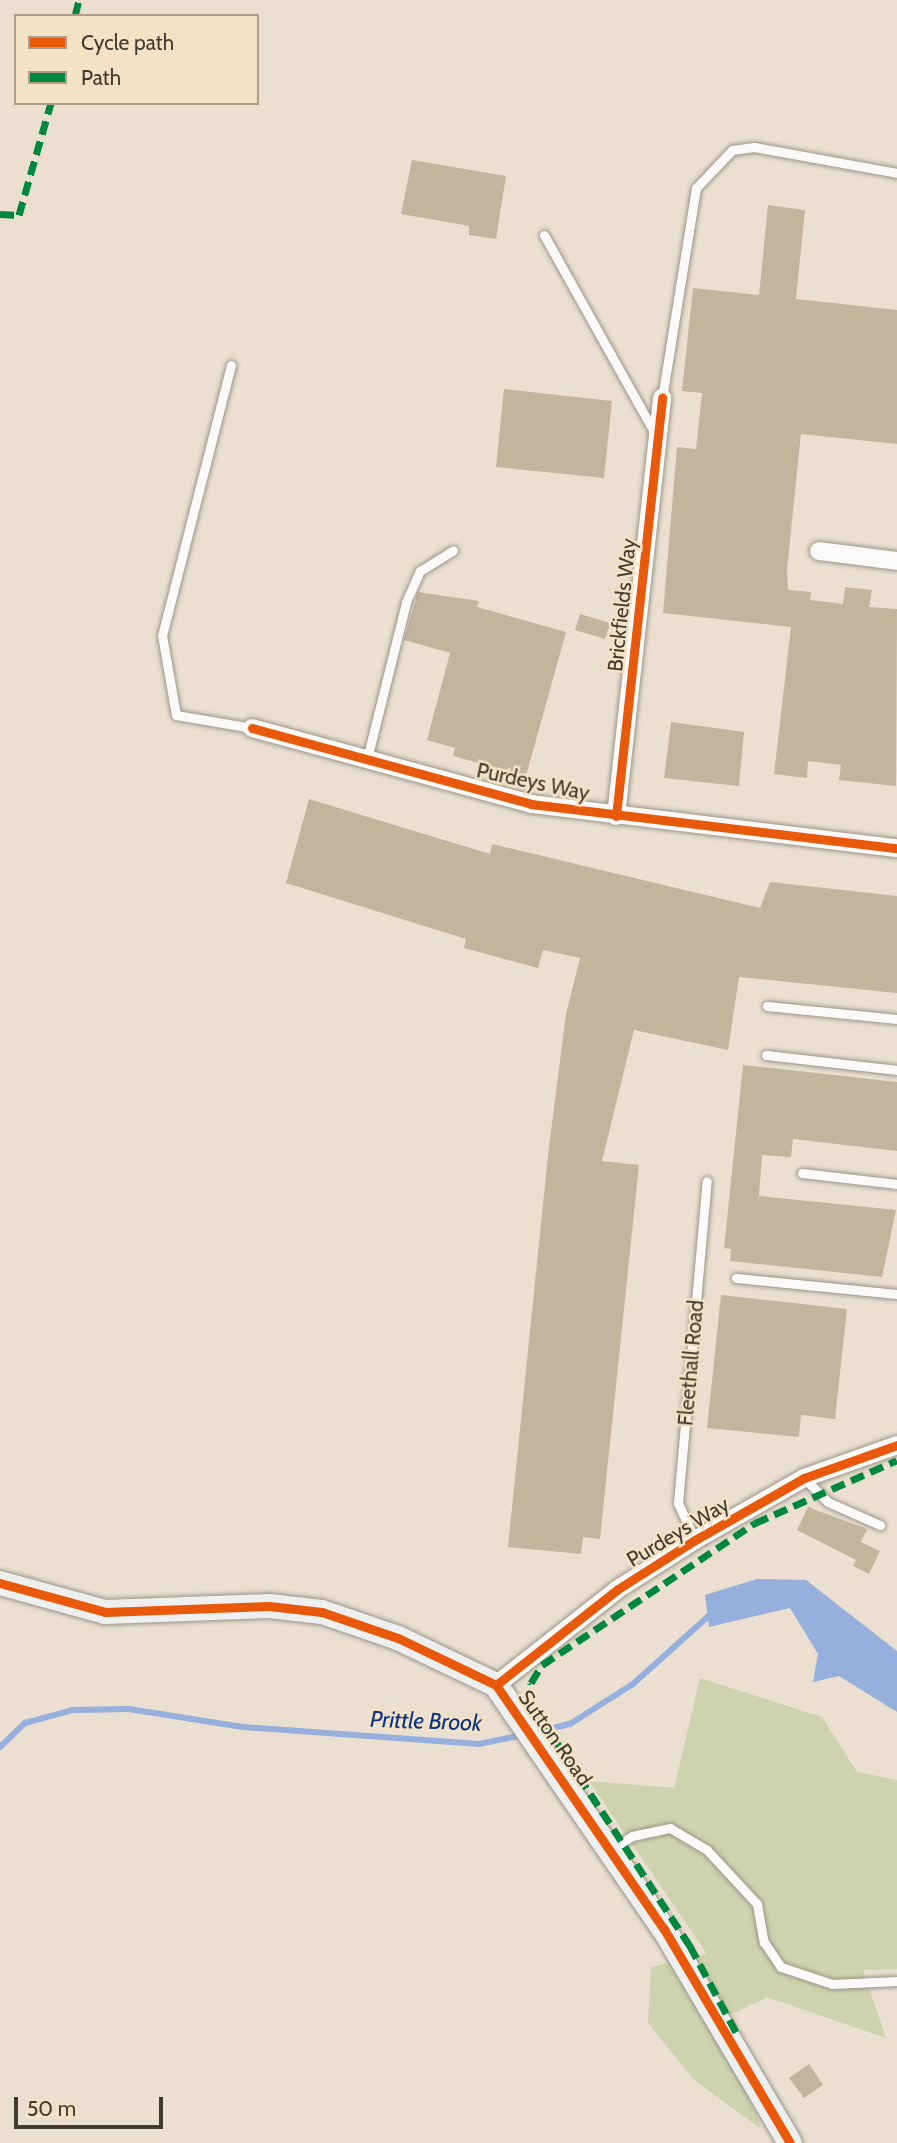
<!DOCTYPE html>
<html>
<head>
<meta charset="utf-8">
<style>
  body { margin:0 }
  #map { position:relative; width:897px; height:2143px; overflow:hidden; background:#eadfd0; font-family:Cabin,sans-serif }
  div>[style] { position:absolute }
  .green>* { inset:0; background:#ced3ae }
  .water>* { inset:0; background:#97afdc }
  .stream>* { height:6px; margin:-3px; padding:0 3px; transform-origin:3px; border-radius:3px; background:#97afdc }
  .building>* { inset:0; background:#c2b59e }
  .roads { filter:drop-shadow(0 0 2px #9c9589) drop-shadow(0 0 2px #9c9589) }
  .lane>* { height:9px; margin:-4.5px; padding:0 4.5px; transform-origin:4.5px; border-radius:4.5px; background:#fcfaf8 }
  .street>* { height:18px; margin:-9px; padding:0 9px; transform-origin:9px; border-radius:9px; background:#fcfaf8 }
  .secondary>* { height:24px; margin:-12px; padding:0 12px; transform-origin:12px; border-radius:12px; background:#eef0ef }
  .quiet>* { height:7px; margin-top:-3.5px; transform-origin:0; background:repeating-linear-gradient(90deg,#00873e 0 14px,transparent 0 21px) }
  .cycleway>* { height:9px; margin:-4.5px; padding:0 4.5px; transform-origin:4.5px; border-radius:4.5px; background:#e8590c }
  span { translate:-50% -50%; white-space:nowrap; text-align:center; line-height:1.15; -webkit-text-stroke:5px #f4e2c5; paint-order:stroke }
  .street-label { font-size:21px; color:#413b2f }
  .water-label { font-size:23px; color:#083384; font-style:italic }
  .legend { position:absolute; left:14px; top:14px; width:245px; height:91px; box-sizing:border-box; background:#f4e2c5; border:2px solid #ac9f89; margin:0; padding:9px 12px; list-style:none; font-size:21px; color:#413b2f }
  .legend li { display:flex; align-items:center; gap:14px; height:35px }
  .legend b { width:35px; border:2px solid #ac9f89 }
  .scale { position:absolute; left:14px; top:2097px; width:149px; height:32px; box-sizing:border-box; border:4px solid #413b2f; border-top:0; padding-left:9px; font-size:21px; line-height:24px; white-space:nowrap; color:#413b2f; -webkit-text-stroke:5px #f4e2c5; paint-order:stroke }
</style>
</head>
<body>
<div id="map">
  <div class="green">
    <div style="clip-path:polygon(700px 1678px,822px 1717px,857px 1772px,897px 1780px,897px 1969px,863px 1970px,886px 2038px,767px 1997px,730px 2015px,760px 2128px,694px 2080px,648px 2023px,651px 1967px,707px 1954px,589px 1781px,674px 1788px)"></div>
  </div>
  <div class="water">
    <div style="clip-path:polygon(757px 1579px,806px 1580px,897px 1651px,897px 1712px,839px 1676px,813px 1682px,818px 1654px,790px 1608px,709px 1627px,705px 1595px)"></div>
  </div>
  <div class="stream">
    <div style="left:537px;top:1732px;width:34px;rotate:-14deg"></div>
    <div style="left:570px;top:1724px;width:75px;rotate:-32.4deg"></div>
    <div style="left:633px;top:1684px;width:108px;rotate:-42deg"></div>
    <div style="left:0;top:1747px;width:35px;rotate:-44deg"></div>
    <div style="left:25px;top:1723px;width:50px;rotate:-15.2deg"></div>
    <div style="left:73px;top:1710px;width:56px;rotate:-1deg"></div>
    <div style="left:129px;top:1709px;width:115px;rotate:9deg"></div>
    <div style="left:243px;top:1727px;width:237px;rotate:4.1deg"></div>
    <div style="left:479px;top:1744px;width:45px;rotate:-11.6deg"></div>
  </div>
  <div class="building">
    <div style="clip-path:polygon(412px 160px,506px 176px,496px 239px,469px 235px,469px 226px,401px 214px)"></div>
    <div style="clip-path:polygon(768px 205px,805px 210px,796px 299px,897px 310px,897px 444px,801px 434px,787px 569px,788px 590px,811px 592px,810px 600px,843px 604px,845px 587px,872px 590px,869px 607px,897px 609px,896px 786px,839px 780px,841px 765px,808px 761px,807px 778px,774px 774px,791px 627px,663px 613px,677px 447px,696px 449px,702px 393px,682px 391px,693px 288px,759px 295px)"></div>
    <div style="clip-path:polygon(504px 389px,612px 401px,604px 478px,496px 467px)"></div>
    <div style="clip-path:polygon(418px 592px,479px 601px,477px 607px,566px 632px,526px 776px,453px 756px,455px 748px,427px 740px,450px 653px,404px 640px)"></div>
    <div style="clip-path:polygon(580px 614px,610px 623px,605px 639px,575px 630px)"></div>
    <div style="clip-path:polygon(671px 722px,744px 732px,739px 786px,664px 778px)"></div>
    <div style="clip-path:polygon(309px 799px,490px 854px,492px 844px,760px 908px,770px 882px,897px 896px,897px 993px,739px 977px,728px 1050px,634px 1030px,602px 1161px,639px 1165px,600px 1539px,583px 1537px,581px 1554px,508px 1547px,548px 1155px,566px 1014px,580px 958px,543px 950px,538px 968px,464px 948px,466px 939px,286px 883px)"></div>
    <div style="clip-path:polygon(743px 1065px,897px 1082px,897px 1151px,793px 1139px,791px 1157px,762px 1155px,759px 1196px,896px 1210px,882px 1277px,730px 1261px,731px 1249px,724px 1248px)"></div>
    <div style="clip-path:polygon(721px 1295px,847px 1309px,835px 1419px,801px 1415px,799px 1437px,707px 1428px)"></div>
    <div style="clip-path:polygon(808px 1507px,867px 1529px,861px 1542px,880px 1551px,869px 1574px,853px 1566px,856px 1560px,797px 1530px)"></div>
    <div style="clip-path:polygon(809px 2064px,823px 2085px,804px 2098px,789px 2078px)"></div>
  </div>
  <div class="roads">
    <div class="lane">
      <div style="left:544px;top:235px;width:229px;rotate:60.8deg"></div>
      <div style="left:231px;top:365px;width:279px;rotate:104.3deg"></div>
      <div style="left:162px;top:635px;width:81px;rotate:80.1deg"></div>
      <div style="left:176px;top:715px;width:77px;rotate:9.7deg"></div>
      <div style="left:662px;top:398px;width:213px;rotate:-80.8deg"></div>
      <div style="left:696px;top:188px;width:52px;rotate:-46.5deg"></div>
      <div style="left:732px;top:150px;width:22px;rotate:-8deg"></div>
      <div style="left:754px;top:147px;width:145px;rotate:10.3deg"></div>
      <div style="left:367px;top:759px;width:162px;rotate:-76deg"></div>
      <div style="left:406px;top:602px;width:34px;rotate:-66deg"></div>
      <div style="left:420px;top:571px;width:39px;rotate:-32deg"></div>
      <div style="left:767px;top:1006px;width:131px;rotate:5.7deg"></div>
      <div style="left:766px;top:1055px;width:132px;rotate:6.5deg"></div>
      <div style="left:802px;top:1173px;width:96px;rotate:6.6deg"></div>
      <div style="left:736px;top:1278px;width:162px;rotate:5.7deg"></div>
      <div style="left:804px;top:1478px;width:34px;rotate:45deg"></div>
      <div style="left:828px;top:1502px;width:57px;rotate:23.9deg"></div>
      <div style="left:695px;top:1540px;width:41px;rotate:-114.7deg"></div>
      <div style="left:678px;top:1503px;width:323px;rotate:-84.9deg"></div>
      <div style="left:612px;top:1849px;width:24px;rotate:-33deg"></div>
      <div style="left:632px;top:1836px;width:39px;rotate:-12deg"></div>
      <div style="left:670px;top:1828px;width:43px;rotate:30.7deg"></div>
      <div style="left:707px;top:1850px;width:74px;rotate:47.2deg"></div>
      <div style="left:757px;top:1904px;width:39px;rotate:80deg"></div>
      <div style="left:764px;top:1942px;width:30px;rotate:56deg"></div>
      <div style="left:781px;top:1967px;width:54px;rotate:18.4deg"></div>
      <div style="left:832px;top:1984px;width:65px;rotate:-2.6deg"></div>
    </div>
    <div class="street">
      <div style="left:819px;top:551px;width:79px;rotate:7.3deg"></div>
      <div style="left:252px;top:728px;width:289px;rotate:15.2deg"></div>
      <div style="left:531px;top:804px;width:369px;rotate:6.9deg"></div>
      <div style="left:616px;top:816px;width:421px;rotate:-83.7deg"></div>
      <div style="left:496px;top:1685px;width:155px;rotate:-38.2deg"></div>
      <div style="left:618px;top:1589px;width:91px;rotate:-32.5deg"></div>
      <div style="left:695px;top:1540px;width:125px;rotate:-29.6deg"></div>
      <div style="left:804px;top:1478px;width:99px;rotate:-19.5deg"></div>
    </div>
    <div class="secondary">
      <div style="left:0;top:1583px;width:109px;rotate:15.4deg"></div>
      <div style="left:105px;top:1612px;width:164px;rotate:-2.1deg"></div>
      <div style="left:269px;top:1606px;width:53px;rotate:6.5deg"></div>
      <div style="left:322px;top:1612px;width:80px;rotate:18.9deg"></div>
      <div style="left:398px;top:1638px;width:109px;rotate:25.6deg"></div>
      <div style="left:496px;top:1685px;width:296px;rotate:55.5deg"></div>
      <div style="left:664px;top:1929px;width:248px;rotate:59.5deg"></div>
    </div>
  </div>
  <div class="quiet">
    <div style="left:75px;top:16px;width:16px;rotate:-76deg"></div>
    <div style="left:0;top:214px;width:19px;rotate:3deg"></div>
    <div style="left:19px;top:215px;width:116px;rotate:-74.1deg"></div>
    <div style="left:736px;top:2032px;width:98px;rotate:-118.1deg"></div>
    <div style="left:690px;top:1946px;width:288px;rotate:-123.2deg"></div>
    <div style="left:532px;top:1705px;width:22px;rotate:-93deg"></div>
    <div style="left:531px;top:1683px;width:21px;rotate:-59deg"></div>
    <div style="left:542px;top:1665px;width:256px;rotate:-33.7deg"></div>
    <div style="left:755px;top:1523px;width:155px;rotate:-23.9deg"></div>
  </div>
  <div class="cycleway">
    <div style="left:252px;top:728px;width:289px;rotate:15.2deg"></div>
    <div style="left:531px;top:804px;width:369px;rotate:6.9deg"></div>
    <div style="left:616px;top:816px;width:421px;rotate:-83.7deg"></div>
    <div style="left:0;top:1583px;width:109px;rotate:15.4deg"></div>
    <div style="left:105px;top:1612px;width:164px;rotate:-2.1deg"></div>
    <div style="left:269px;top:1606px;width:53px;rotate:6.5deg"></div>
    <div style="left:322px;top:1612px;width:80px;rotate:18.9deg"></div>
    <div style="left:398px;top:1638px;width:109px;rotate:25.6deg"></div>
    <div style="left:496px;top:1685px;width:296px;rotate:55.5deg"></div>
    <div style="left:664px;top:1929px;width:248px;rotate:59.5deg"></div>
    <div style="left:496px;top:1685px;width:155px;rotate:-38.2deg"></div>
    <div style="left:618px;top:1589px;width:91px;rotate:-32.5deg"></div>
    <div style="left:695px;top:1540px;width:125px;rotate:-29.6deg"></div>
    <div style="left:804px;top:1478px;width:99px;rotate:-19.5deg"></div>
  </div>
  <div class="street-label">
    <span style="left:622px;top:605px;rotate:-84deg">Brickfields Way</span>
    <span style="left:533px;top:782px;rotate:12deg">Purdeys Way</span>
    <span style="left:691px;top:1363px;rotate:-85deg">Fleethall Road</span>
    <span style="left:678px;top:1532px;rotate:-31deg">Purdeys Way</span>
    <span style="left:555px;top:1738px;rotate:55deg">Sutton Road</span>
  </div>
  <div class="water-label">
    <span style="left:426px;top:1721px;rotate:2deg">Prittle Brook</span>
  </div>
  <ul class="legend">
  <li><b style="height:9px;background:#e8590c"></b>Cycle path</li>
  <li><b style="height:9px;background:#00873e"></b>Path</li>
  </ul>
  <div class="scale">50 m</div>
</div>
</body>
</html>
